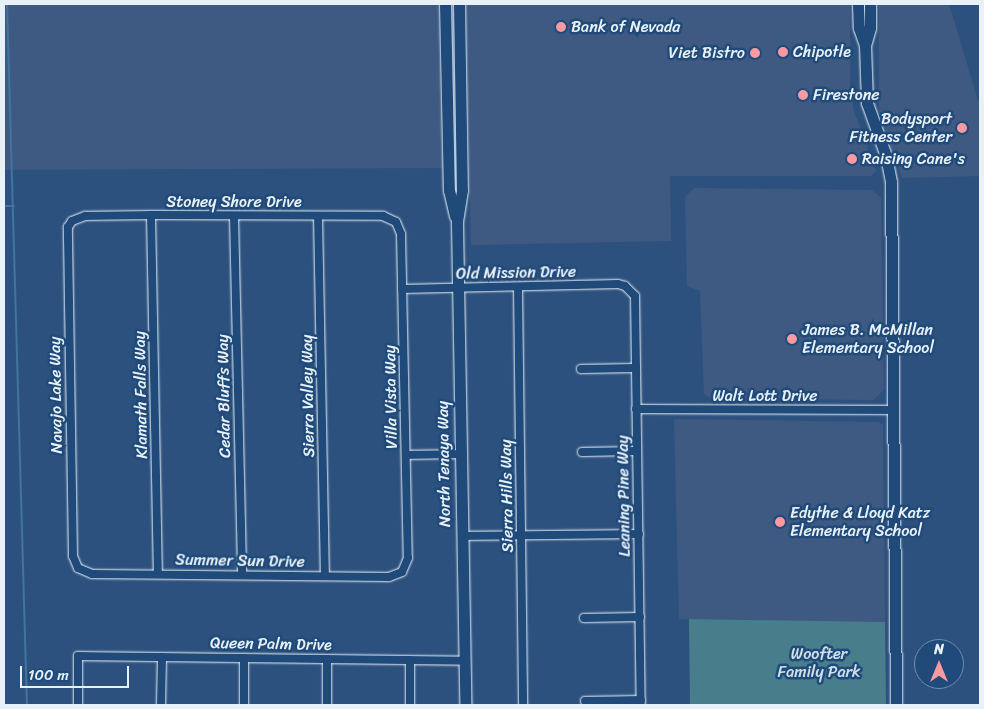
<!DOCTYPE html>
<html>
<head>
<meta charset="utf-8">
<style>
  body { margin:0 }
  #map { position:relative; width:984px; height:709px; overflow:hidden; background:#2d517e; font-family:Sriracha,sans-serif }
  div>[style] { position:absolute }
  .built>* { inset:0; background:#3e5a82 }
  .green>* { inset:0; background:#487d8b }
  .stream>* { height:2px; margin:-1px; padding:0 1px; transform-origin:1px; border-radius:1px; background:#41749e }
  .roads { filter:drop-shadow(0 0 1px #e8f1f8) drop-shadow(0 0 1px #e8f1f8) }
  .street>* { height:8px; margin:-4px; padding:0 4px; transform-origin:4px; border-radius:4px; background:#1f4a7a }
  .secondary>* { height:11px; margin:-5.5px; padding:0 5.5px; transform-origin:5.5px; border-radius:5.5px; background:#1f4a7a }
  .dots>* { width:14px; height:14px; translate:-50% -50%; box-sizing:border-box; border:2px solid #1f4a7a; border-radius:50% }
  span { translate:-50% -50%; white-space:nowrap; text-align:center; line-height:1.15; -webkit-text-stroke:5px #1f4a7a; paint-order:stroke }
  .poi-label { font-size:16px; color:#e8f1f8 }
  .left { translate:0 -50%; text-align:left }
  .right { translate:-100% -50%; text-align:right }
  .street-label { font-size:16px; color:#e8f1f8 }
  .park-label { font-size:16px; color:#d0e0e8 }
  .frame { position:absolute; inset:0; border:5px solid #e8f1f8; pointer-events:none }
  .north { position:absolute; left:914px; top:639px; width:50px; height:50px; box-sizing:border-box; background:#1f4a7a; border:1px solid #6f8dac; border-radius:50%; rotate:0deg; font-size:14px; font-weight:700; line-height:20px; text-align:center; color:#e8f1f8 }
  .north::after { content:''; display:block; margin:auto; width:18px; height:22px; background:#ff9aa2; clip-path:polygon(50% 0,100% 100%,50% 72%,0 100%) }
  .scale { position:absolute; left:20px; top:666px; width:109px; height:22px; box-sizing:border-box; border:2px solid #e8f1f8; border-top:0; padding-left:6px; font-size:15px; line-height:18px; white-space:nowrap; color:#e8f1f8; -webkit-text-stroke:4px #1f4a7a; paint-order:stroke }
</style>
</head>
<body>
<div id="map">
  <div class="built">
    <div style="clip-path:polygon(4px 4px,438px 4px,442px 168px,4px 170px)"></div>
    <div style="clip-path:polygon(466px 4px,850px 4px,850px 88px,854px 111px,876px 171px,871px 176px,670px 176px,671px 241px,471px 245px)"></div>
    <div style="clip-path:polygon(879px 4px,949px 4px,980px 107px,980px 176px,902px 178px,879px 110px)"></div>
    <div style="clip-path:polygon(694px 188px,872px 190px,881px 198px,884px 390px,873px 400px,710px 398px,704px 394px,700px 291px,687px 286px,685px 197px)"></div>
    <div style="clip-path:polygon(674px 419px,878px 422px,883px 425px,885px 622px,679px 619px)"></div>
  </div>
  <div class="green">
    <div style="clip-path:polygon(689px 619px,885px 622px,886px 705px,690px 705px)"></div>
  </div>
  <div class="stream">
    <div style="left:7px;top:4px;width:701px;rotate:88.37deg"></div>
    <div style="left:4px;top:206px;width:10px"></div>
  </div>
  <div class="roads">
    <div class="street">
      <div style="left:151px;top:215px;width:232px;rotate:0.2deg"></div>
      <div style="left:383px;top:216px;width:14px;rotate:25deg"></div>
      <div style="left:396px;top:222px;width:13px;rotate:67deg"></div>
      <div style="left:401px;top:234px;width:324px;rotate:88.8deg"></div>
      <div style="left:408px;top:558px;width:15px;rotate:113deg"></div>
      <div style="left:402px;top:572px;width:14px;rotate:159deg"></div>
      <div style="left:389px;top:577px;width:297px;rotate:-179.4deg"></div>
      <div style="left:92px;top:574px;width:15px;rotate:-157deg"></div>
      <div style="left:78px;top:568px;width:13px;rotate:-113deg"></div>
      <div style="left:73px;top:556px;width:329px;rotate:-90.9deg"></div>
      <div style="left:68px;top:227px;width:7px;rotate:-56deg"></div>
      <div style="left:72px;top:221px;width:14px;rotate:-21deg"></div>
      <div style="left:85px;top:216px;width:66px;rotate:-0.9deg"></div>
      <div style="left:151px;top:215px;width:359px;rotate:88.9deg"></div>
      <div style="left:234px;top:216px;width:359px;rotate:88.7deg"></div>
      <div style="left:318px;top:216px;width:360px;rotate:88.9deg"></div>
      <div style="left:518px;top:287px;width:418px;rotate:89.3deg"></div>
      <div style="left:402px;top:289px;width:216px;rotate:-1.3deg"></div>
      <div style="left:618px;top:284px;width:7px;rotate:16deg"></div>
      <div style="left:625px;top:286px;width:14px;rotate:45deg"></div>
      <div style="left:635px;top:296px;width:409px;rotate:89.2deg"></div>
      <div style="left:581px;top:369px;width:54px;rotate:-1.1deg"></div>
      <div style="left:636px;top:409px;width:258px;rotate:0.2deg"></div>
      <div style="left:582px;top:452px;width:55px;rotate:-1deg"></div>
      <div style="left:406px;top:455px;width:55px;rotate:-1deg"></div>
      <div style="left:462px;top:536px;width:177px;rotate:-0.6deg"></div>
      <div style="left:584px;top:618px;width:56px;rotate:-1deg"></div>
      <div style="left:585px;top:701px;width:56px;rotate:-1deg"></div>
      <div style="left:78px;top:705px;width:49px;rotate:-90deg"></div>
      <div style="left:78px;top:656px;width:386px;rotate:0.7deg"></div>
      <div style="left:161px;top:705px;width:48px;rotate:-88.8deg"></div>
      <div style="left:244px;top:705px;width:47px;rotate:-90deg"></div>
      <div style="left:327px;top:705px;width:46px;rotate:-90deg"></div>
      <div style="left:410px;top:705px;width:45px;rotate:-90deg"></div>
    </div>
    <div class="secondary">
      <div style="left:445px;top:4px;width:186px;rotate:88.8deg"></div>
      <div style="left:449px;top:190px;width:27px;rotate:77deg"></div>
      <div style="left:459px;top:4px;width:186px;rotate:89.1deg"></div>
      <div style="left:462px;top:190px;width:33px;rotate:99deg"></div>
      <div style="left:457px;top:223px;width:482px;rotate:89deg"></div>
      <div style="left:858px;top:4px;width:24px;rotate:88deg"></div>
      <div style="left:859px;top:28px;width:18px;rotate:71deg"></div>
      <div style="left:870px;top:4px;width:24px;rotate:90deg"></div>
      <div style="left:870px;top:28px;width:18px;rotate:106deg"></div>
      <div style="left:865px;top:45px;width:58px;rotate:88deg"></div>
      <div style="left:867px;top:103px;width:56px;rotate:70.3deg"></div>
      <div style="left:886px;top:156px;width:26px;rotate:79deg"></div>
      <div style="left:891px;top:182px;width:523px;rotate:89.45deg"></div>
    </div>
  </div>
  <div class="dots">
    <div style="left:561px;top:27px;background:#ff9aa2"></div>
    <div style="left:783px;top:52px;background:#ff9aa2"></div>
    <div style="left:755px;top:53px;background:#ff9aa2"></div>
    <div style="left:803px;top:95px;background:#ff9aa2"></div>
    <div style="left:962px;top:128px;background:#ff9aa2"></div>
    <div style="left:852px;top:159px;background:#ff9aa2"></div>
    <div style="left:792px;top:339px;background:#ff9aa2"></div>
    <div style="left:780px;top:522px;background:#ff9aa2"></div>
  </div>
  <div class="poi-label">
    <span class="left" style="left:571px;top:27px">Bank of Nevada</span>
    <span class="left" style="left:793px;top:52px">Chipotle</span>
    <span class="right" style="left:745px;top:53px">Viet Bistro</span>
    <span class="left" style="left:813px;top:95px">Firestone</span>
    <span class="right" style="left:952px;top:128px">Bodysport<br>Fitness Center</span>
    <span class="left" style="left:862px;top:159px">Raising Cane's</span>
    <span class="left" style="left:802px;top:339px">James B. McMillan<br>Elementary School</span>
    <span class="left" style="left:790px;top:522px">Edythe &amp; Lloyd Katz<br>Elementary School</span>
  </div>
  <div class="street-label">
    <span style="left:234px;top:202px">Stoney Shore Drive</span>
    <span style="left:516px;top:273px;rotate:-1deg">Old Mission Drive</span>
    <span style="left:56px;top:395px;rotate:-91deg">Navajo Lake Way</span>
    <span style="left:141px;top:395px;rotate:-91deg">Klamath Falls Way</span>
    <span style="left:224px;top:396px;rotate:-91deg">Cedar Bluffs Way</span>
    <span style="left:308px;top:396px;rotate:-91deg">Sierra Valley Way</span>
    <span style="left:765px;top:396px">Walt Lott Drive</span>
    <span style="left:391px;top:397px;rotate:-91deg">Villa Vista Way</span>
    <span style="left:444px;top:464px;rotate:-91deg">North Tenaya Way</span>
    <span style="left:507px;top:496px;rotate:-91deg">Sierra Hills Way</span>
    <span style="left:624px;top:496px;rotate:-91deg">Leaning Pine Way</span>
    <span style="left:240px;top:561px;rotate:1deg">Summer Sun Drive</span>
    <span style="left:271px;top:644px;rotate:1deg">Queen Palm Drive</span>
  </div>
  <div class="park-label">
    <span style="left:819px;top:663px">Woofter<br>Family Park</span>
  </div>
  <div class="frame"></div>
  <div class="north">N</div>
  <div class="scale">100 m</div>
</div>
</body>
</html>
